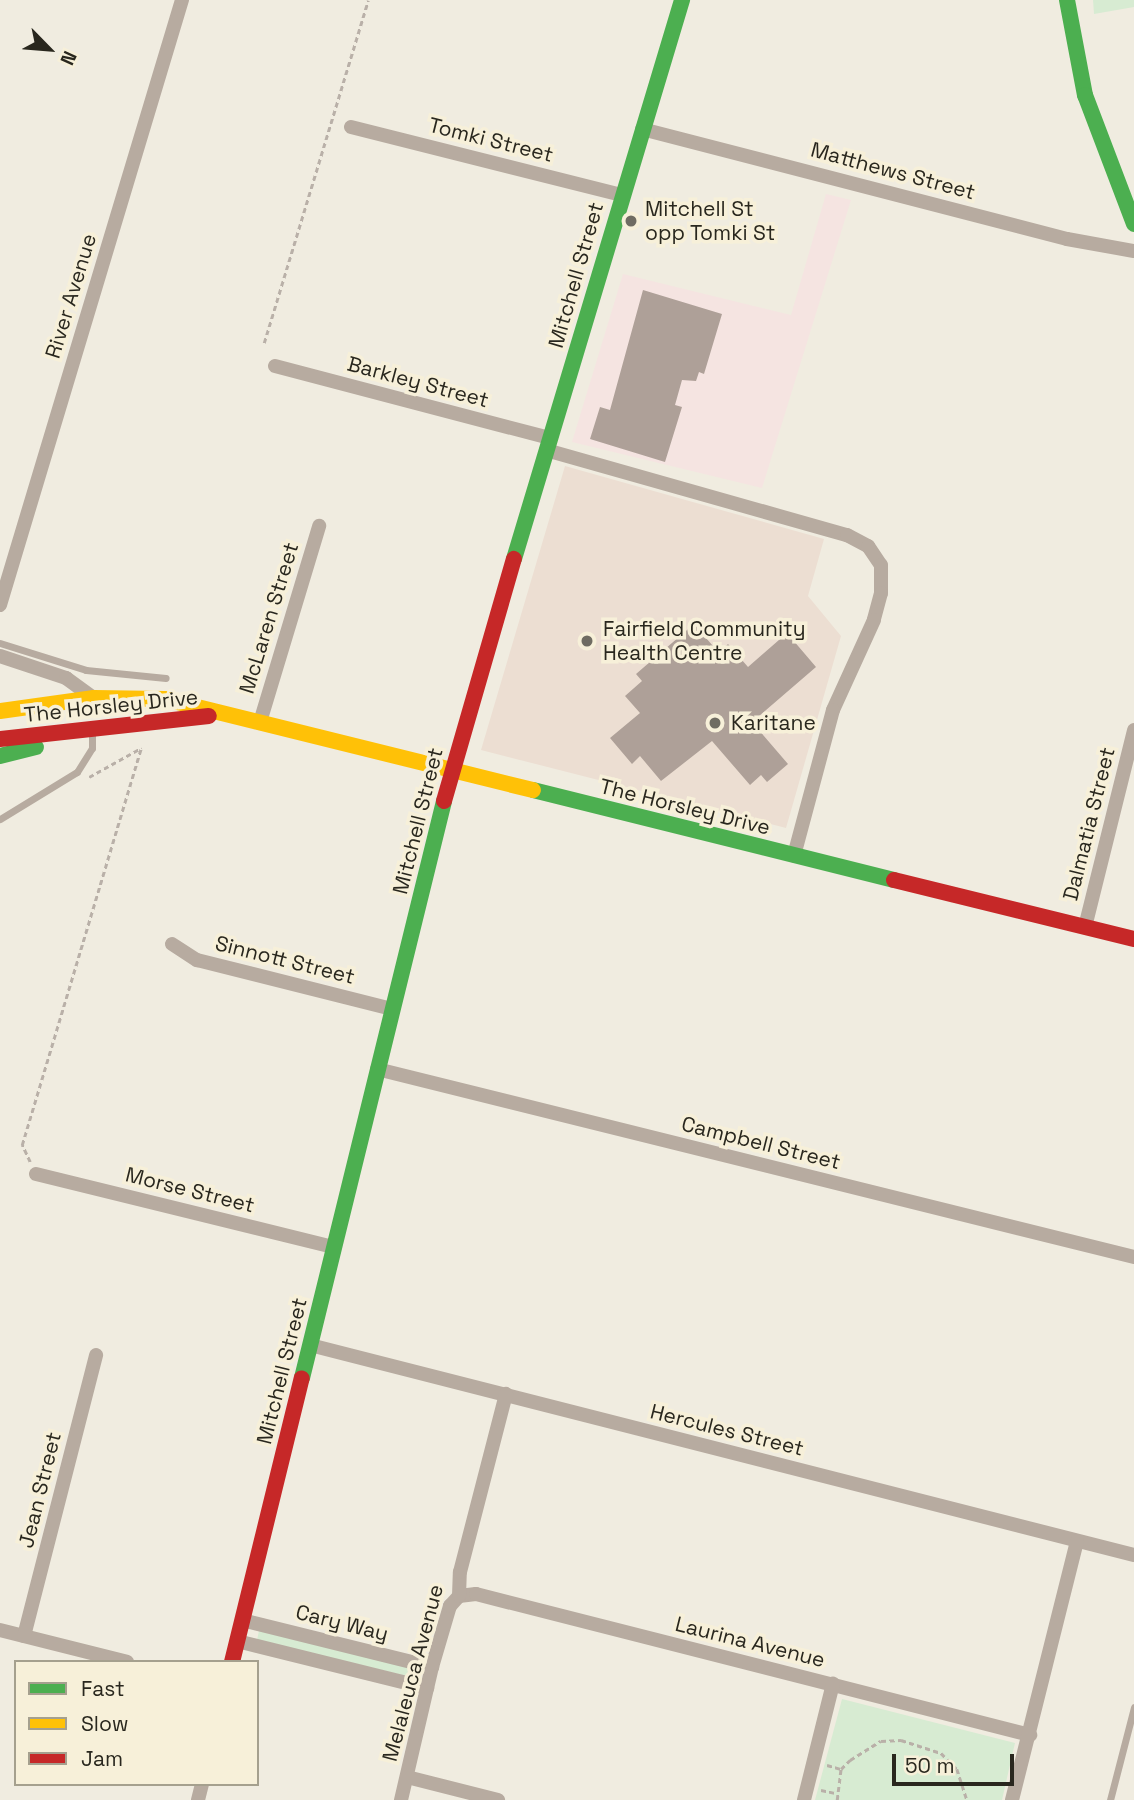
<!DOCTYPE html>
<html>
<head>
<meta charset="utf-8">
<style>
  body { margin:0 }
  #map { position:relative; width:1134px; height:1800px; overflow:hidden; background:#f0ece0; font-family:"Space Grotesk",sans-serif }
  div>[style] { position:absolute }
  .commercial>* { inset:0; background:#f5e4e1 }
  .medical>* { inset:0; background:#ecded2 }
  .green>* { inset:0; background:#d7ebd2 }
  .building>* { inset:0; background:#aea098 }
  .path>* { height:2.5px; margin-top:-1.25px; transform-origin:0; background:repeating-linear-gradient(90deg,#b9b0a8 0 5px,transparent 0 8.5px) }
  .lane>* { height:7px; margin:-3.5px; padding:0 3.5px; transform-origin:3.5px; border-radius:3.5px; background:#b7aba0 }
  .street>* { height:14px; margin:-7px; padding:0 7px; transform-origin:7px; border-radius:7px; background:#b7aba0 }
  .fast>* { height:16px; margin:-8px; padding:0 8px; transform-origin:8px; border-radius:8px; background:#4caf50 }
  .slow>* { height:16px; margin:-8px; padding:0 8px; transform-origin:8px; border-radius:8px; background:#ffc107 }
  .jam>* { height:16px; margin:-8px; padding:0 8px; transform-origin:8px; border-radius:8px; background:#c62828 }
  .dots>* { width:19px; height:19px; translate:-50% -50%; box-sizing:border-box; border:4px solid #f7f0d9; border-radius:50% }
  span { translate:-50% -50%; white-space:nowrap; text-align:center; line-height:1.15; -webkit-text-stroke:7px #f7f0d9; paint-order:stroke }
  .street-label { font-size:21px; color:#29271e }
  .poi-label { font-size:21px; color:#29271e }
  .left { translate:0 -50%; text-align:left }
  .legend { position:absolute; left:14px; top:1660px; width:245px; height:126px; box-sizing:border-box; background:#f7f0d9; border:2px solid #a5a08e; margin:0; padding:9px 12px; list-style:none; font-size:21px; color:#29271e }
  .legend li { display:flex; align-items:center; gap:14px; height:35px }
  .legend b { width:35px; border:2px solid #a5a08e }
  .north { position:absolute; left:14px; top:14px; width:70px; height:70px; -webkit-text-stroke:5px #f7f0d9; paint-order:stroke; rotate:115deg; font-size:19px; font-weight:700; line-height:28px; text-align:center; color:#29271e }
  .north::after { content:''; display:block; margin:auto; width:24px; height:32px; background:#29271e; clip-path:polygon(50% 0,100% 100%,50% 72%,0 100%) }
  .scale { position:absolute; left:892px; top:1754px; width:122px; height:32px; box-sizing:border-box; border:4px solid #29271e; border-top:0; padding-left:9px; font-size:21px; line-height:24px; white-space:nowrap; color:#29271e; -webkit-text-stroke:5px #f7f0d9; paint-order:stroke }
</style>
</head>
<body>
<div id="map">
  <div class="commercial">
    <div style="clip-path:polygon(826px 194px,851px 200px,762px 488px,572px 442px,623px 274px,791px 315px)"></div>
  </div>
  <div class="medical">
    <div style="clip-path:polygon(565px 466px,824px 539px,808px 596px,841px 636px,786px 828px,481px 750px)"></div>
  </div>
  <div class="green">
    <div style="clip-path:polygon(1093px 0,1134px 0,1134px 7px,1094px 14px)"></div>
    <div style="clip-path:polygon(259px 1631px,417px 1669px,415px 1678px,257px 1640px)"></div>
    <div style="clip-path:polygon(842px 1699px,1015px 1743px,1002px 1800px,815px 1800px)"></div>
  </div>
  <div class="building">
    <div style="clip-path:polygon(643px 290px,722px 314px,704px 374px,699px 372px,696px 381px,682px 380px,675px 405px,682px 407px,665px 462px,590px 439px,600px 407px,610px 410px)"></div>
    <div style="clip-path:polygon(694px 624px,719px 653px,728px 644px,748px 667px,787px 633px,816px 667px,752px 722px,788px 764px,767px 782px,761px 775px,750px 785px,712px 741px,661px 781px,640px 756px,632px 764px,610px 738px,640px 713px,625px 696px,642px 681px,636px 674px)"></div>
  </div>
  <div class="path">
    <div style="left:264px;top:343px;width:358px;rotate:-73.1deg"></div>
    <div style="left:89px;top:777px;width:60px;rotate:-29.1deg"></div>
    <div style="left:30px;top:1162px;width:19px;rotate:-115deg"></div>
    <div style="left:22px;top:1145px;width:414px;rotate:-73.3deg"></div>
    <div style="left:827px;top:1765px;width:15px;rotate:16deg"></div>
    <div style="left:821px;top:1790px;width:14px;rotate:12deg"></div>
    <div style="left:837px;top:1800px;width:31px;rotate:-83deg"></div>
    <div style="left:841px;top:1769px;width:13px;rotate:-45deg"></div>
    <div style="left:850px;top:1760px;width:36px;rotate:-32deg"></div>
    <div style="left:881px;top:1741px;width:20px;rotate:-3deg"></div>
    <div style="left:901px;top:1740px;width:42px;rotate:18deg"></div>
    <div style="left:941px;top:1753px;width:23px;rotate:45deg"></div>
    <div style="left:957px;top:1769px;width:33px;rotate:72deg"></div>
  </div>
  <div class="lane">
    <div style="left:0;top:643px;width:90px;rotate:17.4deg"></div>
    <div style="left:86px;top:670px;width:80px;rotate:5.7deg"></div>
    <div style="left:0;top:819px;width:90px;rotate:-31.4deg"></div>
    <div style="left:77px;top:772px;width:28px;rotate:-58deg"></div>
    <div style="left:92px;top:748px;width:17px;rotate:-90deg"></div>
    <div style="left:1110px;top:1800px;width:96px;rotate:-75.5deg"></div>
  </div>
  <div class="street">
    <div style="left:351px;top:127px;width:279px;rotate:14.1deg"></div>
    <div style="left:642px;top:129px;width:439px;rotate:14.5deg"></div>
    <div style="left:1067px;top:239px;width:68px;rotate:10.2deg"></div>
    <div style="left:275px;top:366px;width:284px;rotate:14.7deg"></div>
    <div style="left:546px;top:450px;width:313px;rotate:15.8deg"></div>
    <div style="left:847px;top:535px;width:24px;rotate:28deg"></div>
    <div style="left:868px;top:546px;width:23px;rotate:56deg"></div>
    <div style="left:881px;top:565px;width:28px;rotate:90deg"></div>
    <div style="left:881px;top:593px;width:28px;rotate:105deg"></div>
    <div style="left:874px;top:620px;width:99px;rotate:114.5deg"></div>
    <div style="left:833px;top:710px;width:151px;rotate:105deg"></div>
    <div style="left:0;top:605px;width:632px;rotate:-73.26deg"></div>
    <div style="left:0;top:656px;width:70px;rotate:18.4deg"></div>
    <div style="left:66px;top:678px;width:34px;rotate:36deg"></div>
    <div style="left:260px;top:722px;width:205px;rotate:-73.2deg"></div>
    <div style="left:1085px;top:927px;width:203px;rotate:-76deg"></div>
    <div style="left:172px;top:944px;width:30px;rotate:33deg"></div>
    <div style="left:197px;top:960px;width:201px;rotate:14.1deg"></div>
    <div style="left:377px;top:1069px;width:780px;rotate:13.95deg"></div>
    <div style="left:36px;top:1174px;width:307px;rotate:13.8deg"></div>
    <div style="left:310px;top:1345px;width:850px;rotate:14.3deg"></div>
    <div style="left:459px;top:1596px;width:17px;rotate:-7deg"></div>
    <div style="left:476px;top:1594px;width:572px;rotate:14.28deg"></div>
    <div style="left:242px;top:1620px;width:196px;rotate:13.9deg"></div>
    <div style="left:0;top:1630px;width:131px;rotate:14.1deg"></div>
    <div style="left:24px;top:1636px;width:290px;rotate:-75.6deg"></div>
    <div style="left:237px;top:1641px;width:196px;rotate:13.9deg"></div>
    <div style="left:407px;top:1777px;width:94px;rotate:14.2deg"></div>
    <div style="left:198px;top:1800px;width:16px;rotate:-76deg"></div>
    <div style="left:401px;top:1800px;width:137px;rotate:-76.9deg"></div>
    <div style="left:432px;top:1667px;width:64px;rotate:-73.6deg"></div>
    <div style="left:450px;top:1606px;width:13px;rotate:-48deg"></div>
    <div style="left:459px;top:1596px;width:24px;rotate:-88deg"></div>
    <div style="left:460px;top:1572px;width:184px;rotate:-75.5deg"></div>
    <div style="left:804px;top:1800px;width:120px;rotate:-76deg"></div>
    <div style="left:1012px;top:1800px;width:267px;rotate:-75.9deg"></div>
  </div>
  <div class="fast">
    <div style="left:1067px;top:0;width:97px;rotate:79.3deg"></div>
    <div style="left:1085px;top:95px;width:138px;rotate:69.2deg"></div>
    <div style="left:514px;top:559px;width:584px;rotate:-73.27deg"></div>
    <div style="left:0;top:756px;width:37px;rotate:-14deg"></div>
    <div style="left:533px;top:790px;width:372px;rotate:14deg"></div>
    <div style="left:302px;top:1378px;width:594px;rotate:-76.17deg"></div>
  </div>
  <div class="slow">
    <div style="left:0;top:711px;width:95px;rotate:-7.9deg"></div>
    <div style="left:94px;top:698px;width:71px;rotate:0.8deg"></div>
    <div style="left:165px;top:699px;width:379px;rotate:13.9deg"></div>
  </div>
  <div class="jam">
    <div style="left:0;top:739px;width:210px;rotate:-6.3deg"></div>
    <div style="left:444px;top:801px;width:252px;rotate:-73.9deg"></div>
    <div style="left:894px;top:880px;width:247px;rotate:13.8deg"></div>
    <div style="left:232px;top:1662px;width:292px;rotate:-76.2deg"></div>
  </div>
  <div class="dots">
    <div style="left:631px;top:221px;background:#6f6c62"></div>
    <div style="left:587px;top:641px;background:#6f6c62"></div>
    <div style="left:715px;top:723px;background:#6f6c62"></div>
  </div>
  <div class="street-label">
    <span style="left:491px;top:140px;rotate:14deg">Tomki Street</span>
    <span style="left:893px;top:171px;rotate:15deg">Matthews Street</span>
    <span style="left:576px;top:275px;rotate:-74deg">Mitchell Street</span>
    <span style="left:71px;top:296px;rotate:-73deg">River Avenue</span>
    <span style="left:418px;top:382px;rotate:15deg">Barkley Street</span>
    <span style="left:269px;top:618px;rotate:-73deg">McLaren Street</span>
    <span style="left:111px;top:706px;rotate:-6deg">The Horsley Drive</span>
    <span style="left:685px;top:807px;rotate:14deg">The Horsley Drive</span>
    <span style="left:418px;top:821px;rotate:-76deg">Mitchell Street</span>
    <span style="left:1089px;top:824px;rotate:-76deg">Dalmatia Street</span>
    <span style="left:285px;top:960px;rotate:14deg">Sinnott Street</span>
    <span style="left:761px;top:1143px;rotate:14deg">Campbell Street</span>
    <span style="left:190px;top:1190px;rotate:14deg">Morse Street</span>
    <span style="left:282px;top:1371px;rotate:-76deg">Mitchell Street</span>
    <span style="left:727px;top:1430px;rotate:14deg">Hercules Street</span>
    <span style="left:40px;top:1490px;rotate:-76deg">Jean Street</span>
    <span style="left:342px;top:1623px;rotate:14deg">Cary Way</span>
    <span style="left:750px;top:1642px;rotate:14deg">Laurina Avenue</span>
    <span style="left:413px;top:1673px;rotate:-75deg">Melaleuca Avenue</span>
  </div>
  <div class="poi-label">
    <span class="left" style="left:645px;top:221px">Mitchell St<br>opp Tomki St</span>
    <span class="left" style="left:603px;top:641px">Fairfield Community<br>Health Centre</span>
    <span class="left" style="left:731px;top:723px">Karitane</span>
  </div>
  <ul class="legend">
  <li><b style="height:9px;background:#4caf50"></b>Fast</li>
  <li><b style="height:9px;background:#ffc107"></b>Slow</li>
  <li><b style="height:9px;background:#c62828"></b>Jam</li>
  </ul>
  <div class="north">N</div>
  <div class="scale">50 m</div>
</div>
</body>
</html>
